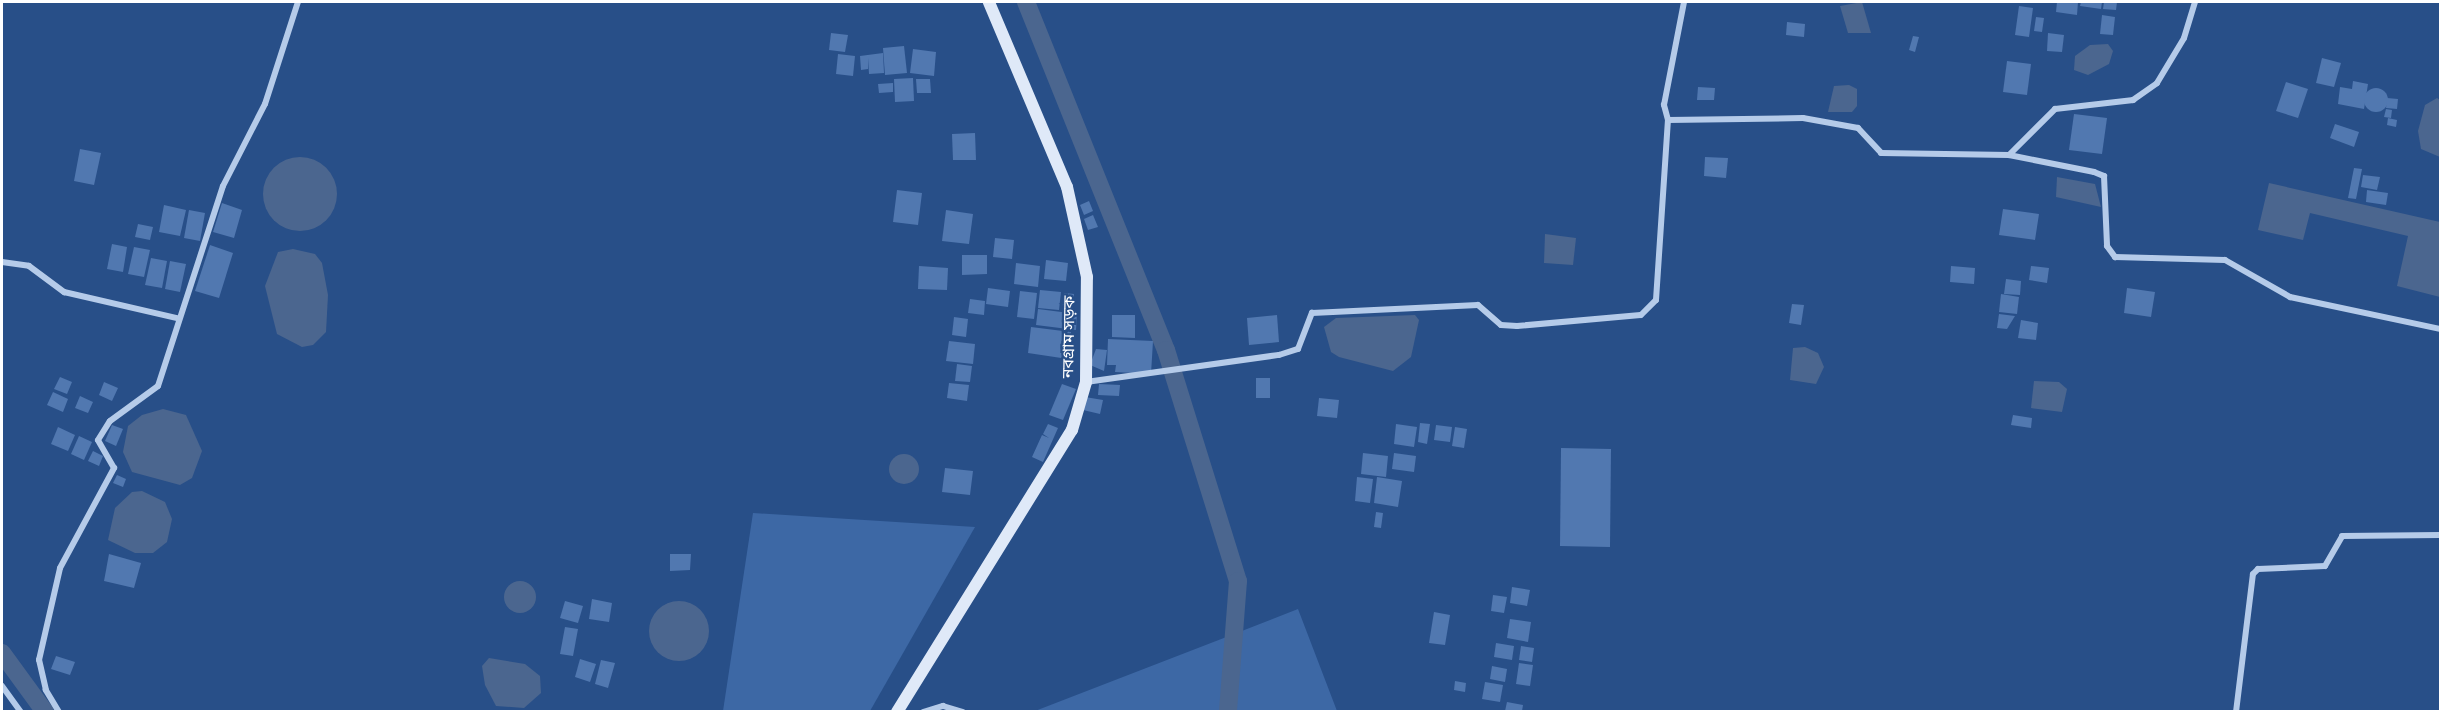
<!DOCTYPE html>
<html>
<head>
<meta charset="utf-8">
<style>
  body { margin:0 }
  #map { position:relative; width:2442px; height:713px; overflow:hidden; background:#284f88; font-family:Figtree,"Noto Sans Bengali",sans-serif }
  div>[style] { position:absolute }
  .green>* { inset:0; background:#3d68a5 }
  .water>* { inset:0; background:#4b668f }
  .round { border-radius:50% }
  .canal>* { height:18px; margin:-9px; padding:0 9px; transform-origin:9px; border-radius:9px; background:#4b668f }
  .building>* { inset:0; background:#5178b0 }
  .minor>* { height:6px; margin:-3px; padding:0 3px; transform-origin:3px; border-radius:3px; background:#b5cbe9 }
  .secondary>* { height:12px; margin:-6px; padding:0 6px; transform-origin:6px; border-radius:6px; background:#dfe9f8 }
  span { translate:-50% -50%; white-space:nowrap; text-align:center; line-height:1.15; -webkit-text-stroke:4.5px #284f88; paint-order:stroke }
  .street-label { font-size:16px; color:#fff }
  .frame { position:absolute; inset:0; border:3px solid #fff; pointer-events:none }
</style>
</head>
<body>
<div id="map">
  <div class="green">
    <div style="clip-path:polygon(753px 513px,975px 527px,870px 711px,723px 711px)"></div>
    <div style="clip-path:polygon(1298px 609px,1337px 711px,1035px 711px,1229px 636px)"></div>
  </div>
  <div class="water">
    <div style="clip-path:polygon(1862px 2px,1871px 33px,1848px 33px,1840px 6px)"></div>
    <div style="clip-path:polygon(2108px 44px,2113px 51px,2109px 64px,2088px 75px,2074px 70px,2075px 56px,2090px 45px)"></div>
    <div style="clip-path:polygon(1849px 85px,1857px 89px,1857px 106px,1852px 112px,1828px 112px,1834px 86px)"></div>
    <div style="clip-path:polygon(2437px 98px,2440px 100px,2440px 157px,2421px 149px,2418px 131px,2425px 105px)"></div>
    <div class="round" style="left:263px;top:157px;width:74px;height:74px"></div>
    <div style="clip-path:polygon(2057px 177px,2095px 184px,2101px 207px,2056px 197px)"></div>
    <div style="clip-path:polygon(2269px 183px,2440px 222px,2440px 297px,2397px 286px,2408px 236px,2310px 213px,2303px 240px,2258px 230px)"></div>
    <div style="clip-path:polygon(1545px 234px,1576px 238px,1573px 265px,1544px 263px)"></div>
    <div style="clip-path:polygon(293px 249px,315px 254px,322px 263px,328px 295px,326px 332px,313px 345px,302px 347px,277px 334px,265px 286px,278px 252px)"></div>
    <div style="clip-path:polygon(1415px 315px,1419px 320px,1411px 357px,1393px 371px,1339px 357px,1331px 352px,1324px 327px,1336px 318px)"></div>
    <div style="clip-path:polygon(1805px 347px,1818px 353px,1824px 367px,1816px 384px,1790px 380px,1793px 348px)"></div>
    <div style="clip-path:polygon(2034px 381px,2059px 382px,2067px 389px,2062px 412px,2031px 408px)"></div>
    <div style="clip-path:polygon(163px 409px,186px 415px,202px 451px,192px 478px,180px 485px,132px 472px,123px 452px,128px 426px,142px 415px)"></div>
    <div class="round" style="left:889px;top:454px;width:30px;height:30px"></div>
    <div style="clip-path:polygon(142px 491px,165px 502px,172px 519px,167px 542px,153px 553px,135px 553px,108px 540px,115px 508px,132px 492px)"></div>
    <div class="round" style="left:504px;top:581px;width:32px;height:32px"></div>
    <div class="round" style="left:649px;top:601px;width:60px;height:60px"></div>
    <div style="clip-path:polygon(489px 658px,525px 664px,540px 676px,541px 693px,524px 708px,496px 706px,485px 685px,482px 666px)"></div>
  </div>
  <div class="canal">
    <div style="left:1026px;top:2px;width:375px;rotate:68.1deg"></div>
    <div style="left:1166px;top:350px;width:242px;rotate:72.7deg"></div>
    <div style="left:1238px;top:581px;width:131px;rotate:94.4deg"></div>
    <div style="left:2px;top:653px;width:73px;rotate:53.9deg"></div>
  </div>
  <div class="building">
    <div style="clip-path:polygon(2057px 2px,2078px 2px,2077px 15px,2056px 12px)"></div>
    <div style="clip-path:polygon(2081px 2px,2102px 2px,2101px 9px,2080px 6px)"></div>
    <div style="clip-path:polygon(2104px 2px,2117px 2px,2116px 10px,2103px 9px)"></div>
    <div style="clip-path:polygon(2019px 6px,2033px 8px,2029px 37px,2015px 35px)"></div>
    <div style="clip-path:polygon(2102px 15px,2115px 17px,2113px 35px,2100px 34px)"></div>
    <div style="clip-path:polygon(2036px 17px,2044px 18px,2042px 32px,2034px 31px)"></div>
    <div style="clip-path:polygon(1787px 22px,1805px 24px,1804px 37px,1786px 35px)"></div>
    <div style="clip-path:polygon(831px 33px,848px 35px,845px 52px,829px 50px)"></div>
    <div style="clip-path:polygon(2048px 33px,2064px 35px,2062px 52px,2047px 51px)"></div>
    <div style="clip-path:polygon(1913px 36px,1919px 37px,1915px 52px,1909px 50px)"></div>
    <div style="clip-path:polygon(904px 46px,907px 73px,885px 75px,883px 48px)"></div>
    <div style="clip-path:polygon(913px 49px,936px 52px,934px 76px,910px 73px)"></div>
    <div style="clip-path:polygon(883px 53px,884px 73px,869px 74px,868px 58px,868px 69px,861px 70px,860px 56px)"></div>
    <div style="clip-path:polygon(838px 54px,855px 56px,853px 76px,836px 74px)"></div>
    <div style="clip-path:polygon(2322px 58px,2341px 63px,2334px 87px,2316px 83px)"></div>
    <div style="clip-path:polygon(2007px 61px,2031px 64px,2027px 95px,2003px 92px)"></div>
    <div style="clip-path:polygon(913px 78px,914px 101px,895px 102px,894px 79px)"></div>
    <div style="clip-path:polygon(916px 79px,930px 79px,931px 93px,917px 93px)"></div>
    <div style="clip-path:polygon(2353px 81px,2368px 84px,2364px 109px,2338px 104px,2340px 87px,2352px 89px)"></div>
    <div style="clip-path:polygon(2286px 82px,2308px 89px,2298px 118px,2276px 111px)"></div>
    <div style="clip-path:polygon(893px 83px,893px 92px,879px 93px,878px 84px)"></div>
    <div style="clip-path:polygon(1698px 87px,1715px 88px,1714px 100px,1697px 100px)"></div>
    <div class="round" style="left:2364px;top:88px;width:24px;height:24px"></div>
    <div style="clip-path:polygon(2387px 98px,2398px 99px,2397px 109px,2386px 108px)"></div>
    <div style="clip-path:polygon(2386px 109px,2392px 110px,2391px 118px,2384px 117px)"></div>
    <div style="clip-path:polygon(2074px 114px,2107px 118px,2102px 154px,2069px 150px)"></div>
    <div style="clip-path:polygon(2388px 118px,2397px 120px,2396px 127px,2387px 125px)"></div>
    <div style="clip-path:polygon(2335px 124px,2359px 132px,2354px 147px,2330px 138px)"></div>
    <div style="clip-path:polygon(975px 133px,976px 160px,953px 160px,952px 134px)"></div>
    <div style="clip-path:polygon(80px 149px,101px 153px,94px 185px,74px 181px)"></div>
    <div style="clip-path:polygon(1705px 157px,1728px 158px,1726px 178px,1704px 176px)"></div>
    <div style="clip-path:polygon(2354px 168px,2362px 169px,2356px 199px,2348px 198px)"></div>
    <div style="clip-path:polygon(2363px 175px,2380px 177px,2377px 190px,2361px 187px)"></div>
    <div style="clip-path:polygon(897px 190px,922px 193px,918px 225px,893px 222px)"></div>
    <div style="clip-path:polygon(2367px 190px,2388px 193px,2386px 205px,2366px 202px)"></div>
    <div style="clip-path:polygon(1089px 201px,1093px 211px,1084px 215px,1080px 205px)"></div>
    <div style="clip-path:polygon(222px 203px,242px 210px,234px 238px,213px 232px)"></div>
    <div style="clip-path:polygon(164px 205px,186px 210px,180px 236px,159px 232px)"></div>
    <div style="clip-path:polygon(2003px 209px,2039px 214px,2035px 240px,1999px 235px)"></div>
    <div style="clip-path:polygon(189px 210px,205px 213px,200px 241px,184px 238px)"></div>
    <div style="clip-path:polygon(946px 210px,973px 214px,969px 244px,942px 241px)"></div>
    <div style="clip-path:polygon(1093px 215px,1098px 227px,1088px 230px,1084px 219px)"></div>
    <div style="clip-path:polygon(138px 224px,153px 227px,150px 240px,135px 237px)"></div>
    <div style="clip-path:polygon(995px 238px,1014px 240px,1012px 259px,993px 257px)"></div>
    <div style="clip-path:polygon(112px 244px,127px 247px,123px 272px,107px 269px)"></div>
    <div style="clip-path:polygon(210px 245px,233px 253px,219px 298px,195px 291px)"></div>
    <div style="clip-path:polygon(134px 247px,150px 250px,144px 277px,128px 274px)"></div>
    <div style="clip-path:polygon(962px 255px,987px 255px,987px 274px,962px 275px)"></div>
    <div style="clip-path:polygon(151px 258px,167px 261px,162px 288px,145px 285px)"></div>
    <div style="clip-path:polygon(1046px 260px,1068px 263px,1066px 281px,1044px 279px)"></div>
    <div style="clip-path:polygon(170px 261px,186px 264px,180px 292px,165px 289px)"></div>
    <div style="clip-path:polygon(1016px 263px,1040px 266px,1038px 287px,1014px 284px)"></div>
    <div style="clip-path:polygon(919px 266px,948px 268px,947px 290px,918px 289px)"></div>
    <div style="clip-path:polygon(1951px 266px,1975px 268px,1974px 284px,1950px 282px)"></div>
    <div style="clip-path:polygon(2031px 266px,2049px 268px,2047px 283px,2029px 280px)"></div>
    <div style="clip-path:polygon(2006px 279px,2021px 281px,2020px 295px,2004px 294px)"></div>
    <div style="clip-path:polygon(988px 288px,1010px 291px,1008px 307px,986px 304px)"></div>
    <div style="clip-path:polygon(2127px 288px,2155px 292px,2151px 317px,2124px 313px)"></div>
    <div style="clip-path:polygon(1040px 290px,1061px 292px,1059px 310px,1038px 308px)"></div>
    <div style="clip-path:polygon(1020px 291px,1037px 293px,1034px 319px,1017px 317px)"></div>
    <div style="clip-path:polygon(1064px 293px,1074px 294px,1072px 311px,1062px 310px)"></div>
    <div style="clip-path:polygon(2001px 294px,2019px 297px,2017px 314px,1999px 312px)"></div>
    <div style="clip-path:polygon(970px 299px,985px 301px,984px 315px,968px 313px)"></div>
    <div style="clip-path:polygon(1792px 304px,1804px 305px,1801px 325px,1789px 323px)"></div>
    <div style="clip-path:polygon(1038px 309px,1077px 314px,1076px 330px,1036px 325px)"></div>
    <div style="clip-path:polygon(1999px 314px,2015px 316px,2007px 329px,1997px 328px)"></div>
    <div style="clip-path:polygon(1112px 315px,1135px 315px,1135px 338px,1112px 337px)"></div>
    <div style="clip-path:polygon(1277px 315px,1279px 342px,1249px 345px,1247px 318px)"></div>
    <div style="clip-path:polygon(954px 317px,968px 319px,966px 337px,952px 335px)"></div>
    <div style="clip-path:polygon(2021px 320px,2038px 323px,2036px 340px,2018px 338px)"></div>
    <div style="clip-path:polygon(1031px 327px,1071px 332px,1068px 359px,1028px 353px)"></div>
    <div style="clip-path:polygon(1108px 339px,1153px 341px,1151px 374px,1115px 372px,1116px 365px,1107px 365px)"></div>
    <div style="clip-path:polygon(949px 341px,975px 344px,973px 364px,946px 361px)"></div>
    <div style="clip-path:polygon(1096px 349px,1107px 350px,1104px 371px,1090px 365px)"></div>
    <div style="clip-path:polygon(957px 364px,972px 366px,970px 382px,955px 381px)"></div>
    <div style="clip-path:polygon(60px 377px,72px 382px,67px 394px,54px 389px)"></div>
    <div style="clip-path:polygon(1256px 378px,1270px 378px,1270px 398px,1256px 398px)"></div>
    <div style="clip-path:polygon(104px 382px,118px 388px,112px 401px,99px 395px)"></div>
    <div style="clip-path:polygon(949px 383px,969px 385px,967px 401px,947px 398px)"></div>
    <div style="clip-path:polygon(1062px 384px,1076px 389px,1063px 420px,1049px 415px)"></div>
    <div style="clip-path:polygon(1099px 384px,1120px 385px,1119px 396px,1098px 395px)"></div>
    <div style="clip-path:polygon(53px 392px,68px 399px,63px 412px,47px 405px)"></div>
    <div style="clip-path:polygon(80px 396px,93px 402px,88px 413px,75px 408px)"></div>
    <div style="clip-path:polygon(1085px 397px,1103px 400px,1100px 414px,1083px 410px)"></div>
    <div style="clip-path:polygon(1319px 398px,1339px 400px,1337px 418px,1317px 416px)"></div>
    <div style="clip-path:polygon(2013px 415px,2032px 418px,2031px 428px,2011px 425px)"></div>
    <div style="clip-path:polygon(1420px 423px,1430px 424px,1427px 444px,1418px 442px)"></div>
    <div style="clip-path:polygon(1048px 424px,1058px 428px,1043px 462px,1032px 457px,1042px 435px,1049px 438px,1043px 434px)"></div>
    <div style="clip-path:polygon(1396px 424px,1417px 427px,1414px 447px,1394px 444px)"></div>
    <div style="clip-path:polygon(112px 425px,123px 429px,116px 446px,105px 441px)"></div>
    <div style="clip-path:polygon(1436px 425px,1452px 427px,1450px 442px,1434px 440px)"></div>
    <div style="clip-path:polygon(58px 427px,75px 435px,68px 451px,51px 444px)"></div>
    <div style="clip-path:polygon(1455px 427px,1467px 429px,1464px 448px,1452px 446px)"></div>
    <div style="clip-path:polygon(79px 436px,92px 442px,84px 460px,71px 454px)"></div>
    <div style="clip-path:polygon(1561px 448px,1611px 449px,1610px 547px,1560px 546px)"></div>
    <div style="clip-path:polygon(93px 451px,103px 456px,99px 466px,88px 461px)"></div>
    <div style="clip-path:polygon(1363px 453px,1388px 456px,1386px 477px,1361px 474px)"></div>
    <div style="clip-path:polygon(1394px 453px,1416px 456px,1414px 472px,1392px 469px)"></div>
    <div style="clip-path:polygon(945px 468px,973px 471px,970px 495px,942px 492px)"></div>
    <div style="clip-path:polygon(117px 475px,126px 479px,123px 487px,113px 483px)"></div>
    <div style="clip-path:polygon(1357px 477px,1373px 479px,1370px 503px,1355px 501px)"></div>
    <div style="clip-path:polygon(1377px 477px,1402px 481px,1398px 507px,1374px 503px)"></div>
    <div style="clip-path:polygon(1376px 512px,1383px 513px,1381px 528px,1374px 527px)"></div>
    <div style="clip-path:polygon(109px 554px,141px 563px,134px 588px,104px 581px)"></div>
    <div style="clip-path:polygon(670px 554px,691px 554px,690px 570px,670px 571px)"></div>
    <div style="clip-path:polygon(1512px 587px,1530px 590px,1527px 606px,1510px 603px)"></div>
    <div style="clip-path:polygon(1493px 595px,1507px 597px,1504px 613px,1491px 611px)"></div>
    <div style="clip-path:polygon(592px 599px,612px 603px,609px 622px,589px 619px)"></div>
    <div style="clip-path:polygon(565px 601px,583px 606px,578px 623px,560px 618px)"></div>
    <div style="clip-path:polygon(1434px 612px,1450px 615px,1445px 645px,1429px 643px)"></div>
    <div style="clip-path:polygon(1510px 619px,1531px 622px,1528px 642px,1507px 638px)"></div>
    <div style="clip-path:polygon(565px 627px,578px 629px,573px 656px,560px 654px)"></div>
    <div style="clip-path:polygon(1496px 643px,1514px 646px,1512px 660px,1494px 657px)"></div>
    <div style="clip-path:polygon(1521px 646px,1534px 648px,1532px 662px,1519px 660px)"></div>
    <div style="clip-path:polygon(56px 656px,75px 662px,70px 675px,51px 669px)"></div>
    <div style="clip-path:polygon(580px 659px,596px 664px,590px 682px,575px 677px)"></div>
    <div style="clip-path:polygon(601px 660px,615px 663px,608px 688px,595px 684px)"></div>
    <div style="clip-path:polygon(1519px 663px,1533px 665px,1530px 686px,1516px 684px)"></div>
    <div style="clip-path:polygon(1492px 666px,1507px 669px,1505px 682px,1490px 679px)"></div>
    <div style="clip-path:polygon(1455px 681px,1466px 683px,1465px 692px,1454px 690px)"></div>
    <div style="clip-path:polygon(1485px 682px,1503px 685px,1500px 702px,1482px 699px)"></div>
    <div style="clip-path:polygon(1507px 702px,1523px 705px,1522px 711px,1505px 711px)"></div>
  </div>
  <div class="minor">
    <div style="left:1668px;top:120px;width:16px;rotate:-105deg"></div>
    <div style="left:1664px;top:105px;width:105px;rotate:-79deg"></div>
    <div style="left:2009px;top:155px;width:65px;rotate:-45deg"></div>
    <div style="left:2055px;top:109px;width:79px;rotate:-6.6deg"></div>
    <div style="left:2133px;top:100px;width:29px;rotate:-35deg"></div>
    <div style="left:2157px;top:83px;width:52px;rotate:-59deg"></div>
    <div style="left:2184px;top:38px;width:38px;rotate:-73deg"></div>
    <div style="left:2px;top:262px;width:27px;rotate:8deg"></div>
    <div style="left:29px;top:266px;width:44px;rotate:36.6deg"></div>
    <div style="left:64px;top:292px;width:116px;rotate:13deg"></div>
    <div style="left:1086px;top:382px;width:195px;rotate:-8deg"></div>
    <div style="left:1279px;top:355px;width:20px;rotate:-18deg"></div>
    <div style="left:1298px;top:349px;width:39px;rotate:-69deg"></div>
    <div style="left:1312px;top:313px;width:166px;rotate:-2.8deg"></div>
    <div style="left:1478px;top:305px;width:30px;rotate:41deg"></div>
    <div style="left:1501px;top:325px;width:16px;rotate:4deg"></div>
    <div style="left:1517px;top:326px;width:124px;rotate:-5.1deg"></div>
    <div style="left:1641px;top:315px;width:21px;rotate:-45deg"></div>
    <div style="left:1656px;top:300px;width:180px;rotate:-86.2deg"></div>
    <div style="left:1668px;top:120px;width:135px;rotate:-0.8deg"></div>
    <div style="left:1803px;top:118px;width:56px;rotate:10.3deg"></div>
    <div style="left:1858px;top:128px;width:34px;rotate:47deg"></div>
    <div style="left:1881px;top:153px;width:128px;rotate:0.9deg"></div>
    <div style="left:2009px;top:155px;width:87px;rotate:11.3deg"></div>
    <div style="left:2094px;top:172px;width:11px;rotate:22deg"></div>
    <div style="left:2104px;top:176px;width:70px;rotate:87.5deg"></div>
    <div style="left:2107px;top:246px;width:14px;rotate:54deg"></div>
    <div style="left:2115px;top:257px;width:110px;rotate:1.6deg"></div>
    <div style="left:2225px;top:260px;width:75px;rotate:29.6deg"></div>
    <div style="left:2290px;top:297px;width:153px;rotate:12deg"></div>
    <div style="left:2px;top:686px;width:32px;rotate:54deg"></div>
    <div style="left:59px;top:712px;width:26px;rotate:-121deg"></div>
    <div style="left:46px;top:690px;width:31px;rotate:-103deg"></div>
    <div style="left:39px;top:660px;width:94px;rotate:-77.1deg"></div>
    <div style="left:60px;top:568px;width:114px;rotate:-61.6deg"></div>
    <div style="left:114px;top:468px;width:32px;rotate:-120deg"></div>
    <div style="left:98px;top:440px;width:22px;rotate:-58deg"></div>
    <div style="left:110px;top:421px;width:59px;rotate:-36.1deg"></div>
    <div style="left:158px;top:386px;width:210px;rotate:-72deg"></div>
    <div style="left:223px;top:186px;width:92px;rotate:-62.9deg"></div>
    <div style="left:265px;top:104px;width:107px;rotate:-72.1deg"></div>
    <div style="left:923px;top:712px;width:21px;rotate:-17deg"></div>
    <div style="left:943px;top:706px;width:21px;rotate:17deg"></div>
    <div style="left:2236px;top:712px;width:139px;rotate:-83deg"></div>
    <div style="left:2253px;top:574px;width:7px;rotate:-45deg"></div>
    <div style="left:2258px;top:569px;width:67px;rotate:-2.6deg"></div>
    <div style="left:2325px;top:566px;width:34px;rotate:-60deg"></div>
    <div style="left:2342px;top:536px;width:98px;rotate:-0.6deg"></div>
  </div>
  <div class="secondary">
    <div style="left:897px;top:712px;width:332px;rotate:-58.2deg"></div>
    <div style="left:1072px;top:430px;width:50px;rotate:-73.7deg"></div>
    <div style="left:1086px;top:382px;width:105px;rotate:-89.5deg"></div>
    <div style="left:1087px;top:277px;width:92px;rotate:-102.5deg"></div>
    <div style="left:1067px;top:187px;width:201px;rotate:-112.9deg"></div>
  </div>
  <div class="street-label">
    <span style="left:1069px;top:337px;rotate:-89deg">নবগ্রাম সড়ক</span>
  </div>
  <div class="frame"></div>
</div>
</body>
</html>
